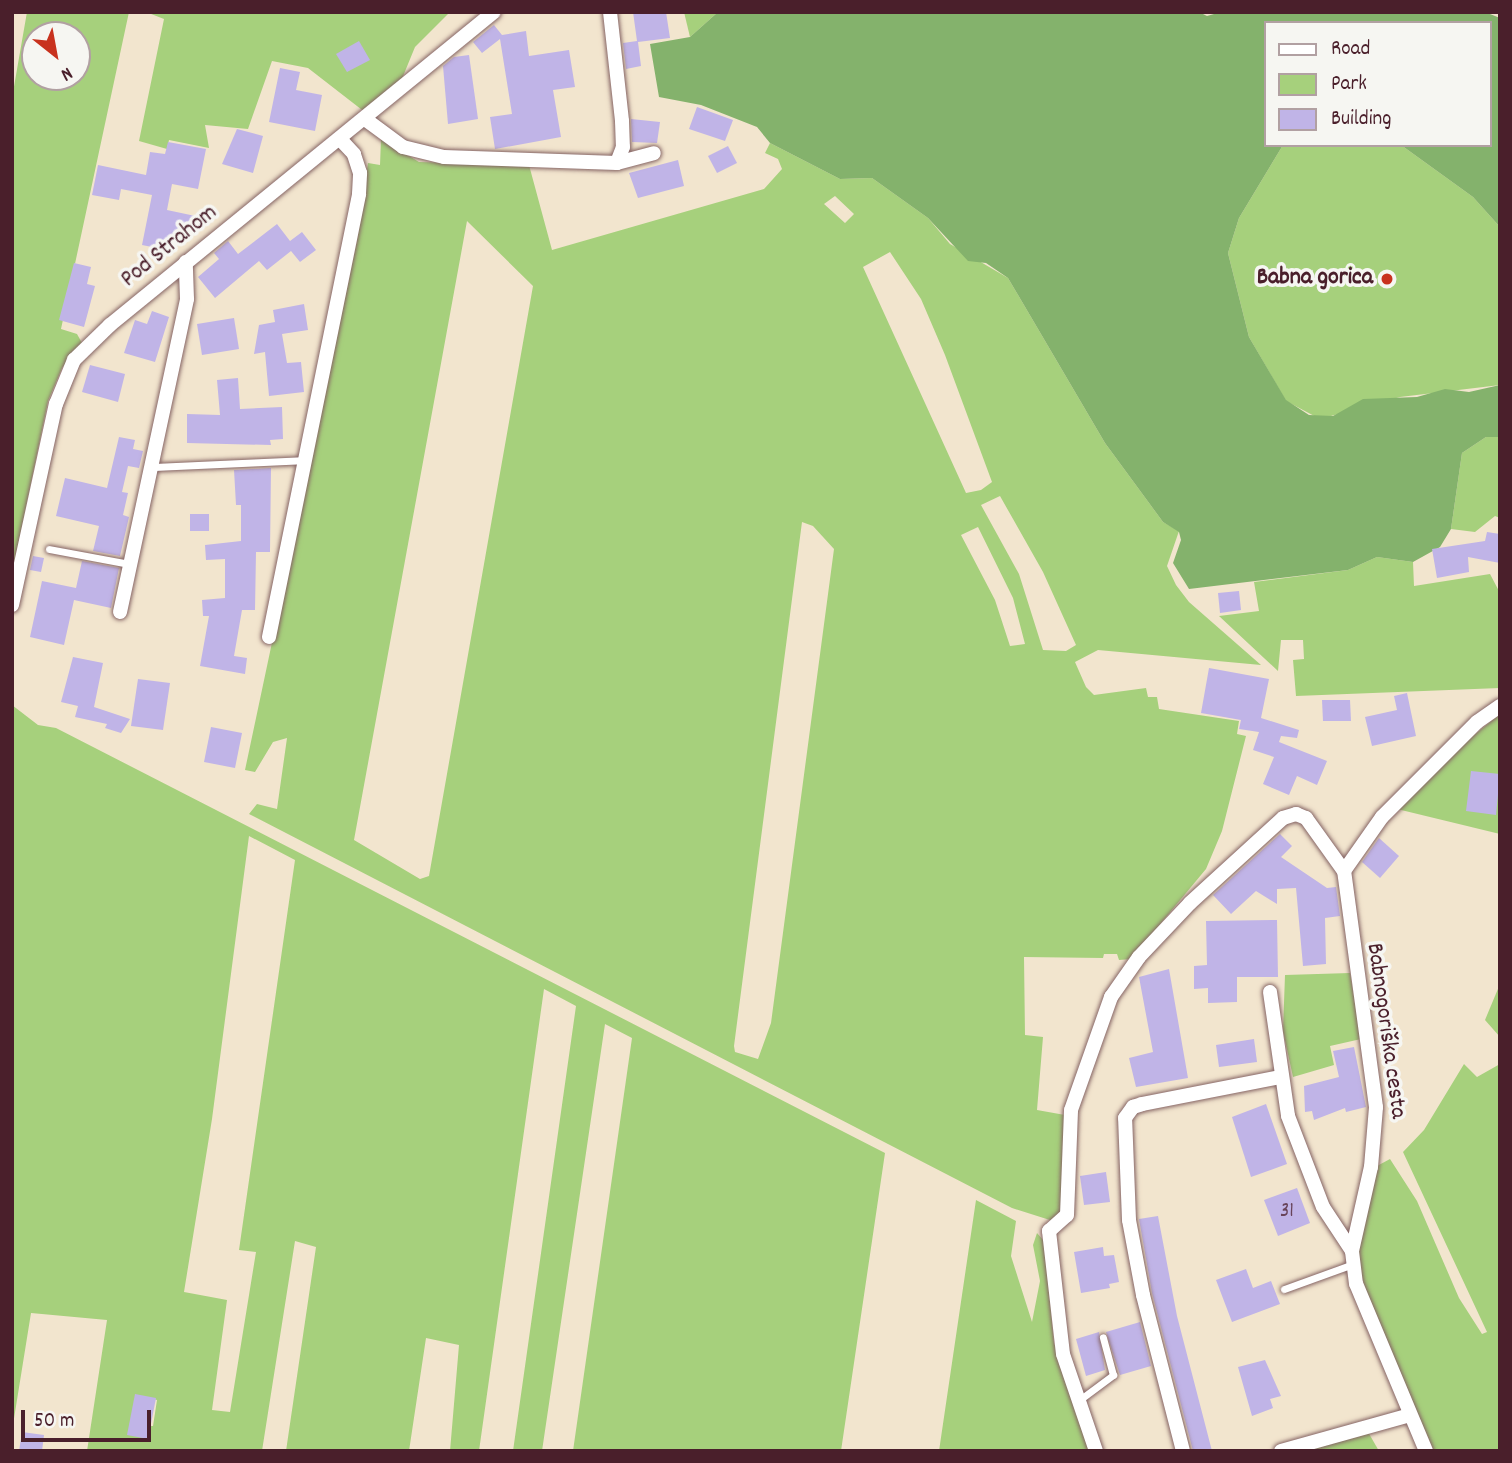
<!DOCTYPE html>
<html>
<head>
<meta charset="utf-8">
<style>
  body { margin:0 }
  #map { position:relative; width:1512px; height:1463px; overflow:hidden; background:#f2e5ce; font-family:Dekko,sans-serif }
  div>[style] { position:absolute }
  .green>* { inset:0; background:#a6d07c }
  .forest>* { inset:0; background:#84b26c }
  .building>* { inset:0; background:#c0b4e7 }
  .roads { filter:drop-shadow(0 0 2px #856464) drop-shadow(0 0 2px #856464) }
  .lane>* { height:7px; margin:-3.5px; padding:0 3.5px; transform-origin:3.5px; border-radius:3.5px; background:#fff }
  .street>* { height:14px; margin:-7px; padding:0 7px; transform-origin:7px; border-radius:7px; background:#fff }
  .dots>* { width:19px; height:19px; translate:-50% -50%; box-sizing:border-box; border:4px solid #f6f6f2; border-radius:50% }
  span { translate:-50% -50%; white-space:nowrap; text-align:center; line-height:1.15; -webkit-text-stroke:7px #f6f6f2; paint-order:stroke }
  .number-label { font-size:21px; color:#68445a }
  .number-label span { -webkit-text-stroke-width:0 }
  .street-label { font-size:24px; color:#4a1f2b }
  .poi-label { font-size:24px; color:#4a1f2b; font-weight:700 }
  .right { translate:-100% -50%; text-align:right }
  .frame { position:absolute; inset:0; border:14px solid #4a1f2b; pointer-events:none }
  .legend { position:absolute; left:1264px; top:21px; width:228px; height:126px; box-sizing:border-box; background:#f6f6f2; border:2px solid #b1a0a2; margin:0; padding:9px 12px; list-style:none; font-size:21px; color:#4a1f2b }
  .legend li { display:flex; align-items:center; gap:14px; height:35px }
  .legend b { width:35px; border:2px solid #b1a0a2 }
  .north { position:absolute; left:21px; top:21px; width:70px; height:70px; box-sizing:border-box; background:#f6f6f2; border:2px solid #b1a0a2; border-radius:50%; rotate:149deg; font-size:19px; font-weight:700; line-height:28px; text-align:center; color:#4a1f2b }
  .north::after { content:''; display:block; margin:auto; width:24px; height:32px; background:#c8321e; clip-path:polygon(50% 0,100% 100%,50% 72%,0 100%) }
  .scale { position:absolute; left:21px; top:1410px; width:130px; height:32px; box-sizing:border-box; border:4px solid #4a1f2b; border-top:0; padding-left:9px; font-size:21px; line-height:24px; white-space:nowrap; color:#4a1f2b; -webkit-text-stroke:5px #f6f6f2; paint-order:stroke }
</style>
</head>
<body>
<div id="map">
  <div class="green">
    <div style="clip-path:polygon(evenodd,27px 12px,129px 12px,61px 329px,77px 334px,82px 343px,62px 368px,48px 401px,12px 574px,12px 98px,27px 12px,35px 35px,77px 35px,77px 77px,35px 77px,35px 35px)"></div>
    <div style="clip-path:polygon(146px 12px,450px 12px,415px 47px,399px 86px,366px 113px,308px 68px,272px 61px,248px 129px,205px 125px,209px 148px,169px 140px,167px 149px,139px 141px,164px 19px)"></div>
    <div style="clip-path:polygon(684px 12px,718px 12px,690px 37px)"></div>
    <div style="clip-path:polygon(evenodd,381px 139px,419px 162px,529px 165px,552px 250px,764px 189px,782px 169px,778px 159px,765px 153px,770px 143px,840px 179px,872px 178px,928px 218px,950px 244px,1008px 278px,1105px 443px,1163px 522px,1179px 531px,1167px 566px,1176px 585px,1189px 602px,1261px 665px,1098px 650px,1075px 662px,1086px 687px,1094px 695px,1146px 688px,1148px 697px,1157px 697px,1159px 709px,1239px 721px,1237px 734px,1246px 736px,1222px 831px,1206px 869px,1131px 959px,1119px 960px,1117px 954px,1104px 954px,1103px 958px,1024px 957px,1025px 1035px,1043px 1037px,1037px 1110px,1065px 1115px,1065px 1188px,1060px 1215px,1053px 1221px,1012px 1208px,249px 814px,257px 804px,277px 809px,287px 738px,273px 742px,255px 772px,245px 770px,357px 241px,368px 163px,380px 165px,381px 139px,835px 196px,854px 214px,845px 223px,824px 204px,835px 196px,381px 139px,467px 221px,533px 286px,429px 876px,420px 879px,354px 840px,467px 221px,381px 139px,890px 252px,921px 299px,945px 355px,992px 482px,981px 490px,966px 493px,863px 267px,890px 252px,381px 139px,1000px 496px,1043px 572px,1076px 645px,1066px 651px,1043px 650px,1019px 574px,981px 505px,1000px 496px,381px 139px,802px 522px,813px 526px,834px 549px,771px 1023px,758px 1059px,735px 1052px,734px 1046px,802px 522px,381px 139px,978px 527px,1013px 598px,1025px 644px,1010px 646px,995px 600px,961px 535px,978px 527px)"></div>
    <div style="clip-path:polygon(1283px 145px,1401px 145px,1473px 197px,1500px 227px,1500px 385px,1400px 397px,1320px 419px,1286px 401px,1249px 337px,1228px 253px,1239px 218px)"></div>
    <div style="clip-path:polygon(1486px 437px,1500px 437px,1500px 518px,1495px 516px,1475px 532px,1451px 529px,1462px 453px)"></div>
    <div style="clip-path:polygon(1377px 557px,1413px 562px,1414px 586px,1490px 574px,1500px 593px,1500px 688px,1296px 696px,1293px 660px,1304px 659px,1303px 640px,1281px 640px,1278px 671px,1219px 616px,1259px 611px,1254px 582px,1348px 570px)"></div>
    <div style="clip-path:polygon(evenodd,12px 705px,38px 725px,56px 728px,885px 1153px,841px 1451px,573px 1451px,632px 1038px,605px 1024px,542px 1451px,513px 1451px,576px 1006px,544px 989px,479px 1451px,450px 1451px,459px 1345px,426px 1338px,409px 1451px,286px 1451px,316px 1247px,295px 1241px,262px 1451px,87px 1451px,107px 1320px,31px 1313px,12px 1431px,12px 705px,249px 836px,295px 860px,239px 1250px,256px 1252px,230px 1412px,212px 1410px,227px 1300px,184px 1292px,212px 1119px,249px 836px,12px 705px,140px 1396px,157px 1400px,153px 1426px,137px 1426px,140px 1396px)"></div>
    <div style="clip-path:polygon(1500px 714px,1500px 834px,1397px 809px,1462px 745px)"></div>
    <div style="clip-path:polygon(1350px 973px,1361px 1039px,1330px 1046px,1334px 1065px,1293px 1077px,1283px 1031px,1285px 975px)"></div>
    <div style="clip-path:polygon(1500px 984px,1500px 1037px,1485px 1020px)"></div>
    <div style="clip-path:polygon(1464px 1064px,1477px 1077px,1500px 1064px,1500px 1451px,1434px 1451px,1373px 1312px,1359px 1268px,1358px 1247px,1377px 1166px,1390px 1159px,1417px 1201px,1459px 1298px,1482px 1334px,1487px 1332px,1403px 1152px,1424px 1130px)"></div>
    <div style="clip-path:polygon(976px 1200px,1016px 1221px,1011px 1256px,1032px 1322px,1040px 1281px,1033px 1245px,1037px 1233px,1044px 1241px,1054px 1343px,1093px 1451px,939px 1451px)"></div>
    <div style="clip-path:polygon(1368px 1432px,1379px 1451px,1300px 1451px)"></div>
  </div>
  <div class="forest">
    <div style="clip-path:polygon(718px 12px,1199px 12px,1207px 16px,1221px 12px,1485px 12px,1500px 18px,1500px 227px,1473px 197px,1401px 145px,1489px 145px,1489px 23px,1265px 23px,1265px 145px,1283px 145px,1239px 218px,1228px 253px,1249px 337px,1286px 400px,1309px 415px,1333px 416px,1363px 399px,1417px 397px,1445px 389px,1469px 392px,1500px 385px,1500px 437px,1486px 437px,1462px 453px,1451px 529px,1440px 547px,1413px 562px,1377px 557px,1348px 570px,1189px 589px,1173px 563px,1181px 540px,1179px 532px,1163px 522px,1105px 443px,1008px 278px,986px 263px,968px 261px,928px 218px,872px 178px,840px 179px,770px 143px,757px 127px,701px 105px,659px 97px,650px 44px,690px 37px)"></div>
  </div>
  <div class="building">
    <div style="clip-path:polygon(633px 12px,666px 12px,670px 38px,638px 42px,641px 66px,626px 69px,623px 43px,637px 41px)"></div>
    <div style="clip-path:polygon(494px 25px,502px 35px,526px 31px,529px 56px,569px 50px,575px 87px,553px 90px,561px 137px,495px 149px,490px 117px,512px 114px,500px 39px,482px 53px,473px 42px)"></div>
    <div style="clip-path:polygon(359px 41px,370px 60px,347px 72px,336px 54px)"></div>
    <div style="clip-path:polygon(469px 55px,478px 119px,448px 124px,443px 66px,454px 57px)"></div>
    <div style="clip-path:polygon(280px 68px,300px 72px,296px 90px,322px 95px,315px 131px,269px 122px)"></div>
    <div style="clip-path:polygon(697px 107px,733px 120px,725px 141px,689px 129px)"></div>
    <div style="clip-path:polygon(631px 119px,660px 122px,657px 143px,632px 142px)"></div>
    <div style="clip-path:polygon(237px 129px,263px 136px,253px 173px,222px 164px)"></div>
    <div style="clip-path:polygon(168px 142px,206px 149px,198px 189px,172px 184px,167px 210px,200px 217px,197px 234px,176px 230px,172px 251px,142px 245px,152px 195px,121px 189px,119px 200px,92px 195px,98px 165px,146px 175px,150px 152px,165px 154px)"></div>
    <div style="clip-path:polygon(728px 146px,737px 163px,717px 173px,708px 156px)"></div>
    <div style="clip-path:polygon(678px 160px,684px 186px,638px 198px,629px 173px)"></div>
    <div style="clip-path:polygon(277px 224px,290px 241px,302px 232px,316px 250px,300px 262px,291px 251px,267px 270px,259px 261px,215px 298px,198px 277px,219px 259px,214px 253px,228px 241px,238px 254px)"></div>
    <div style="clip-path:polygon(74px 263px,91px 267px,87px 284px,95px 286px,84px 327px,59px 320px)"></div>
    <div style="clip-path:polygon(304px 304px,308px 330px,282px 334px,287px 363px,301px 362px,304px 392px,269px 396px,265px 352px,254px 354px,259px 325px,275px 322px,273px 310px)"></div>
    <div style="clip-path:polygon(152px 311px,169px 317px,155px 362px,124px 353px,135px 320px,147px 324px)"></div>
    <div style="clip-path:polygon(234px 318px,239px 349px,202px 355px,197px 324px)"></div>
    <div style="clip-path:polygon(90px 365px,125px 374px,118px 402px,82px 392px)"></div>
    <div style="clip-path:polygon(238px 378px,240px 409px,282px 407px,283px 439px,270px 440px,271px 445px,187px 443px,187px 414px,220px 415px,217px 380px)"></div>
    <div style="clip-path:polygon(119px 437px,135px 440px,133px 449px,143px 451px,139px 468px,128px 466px,122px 492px,128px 493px,123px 515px,129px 517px,120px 556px,93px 551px,99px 526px,56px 516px,65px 478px,107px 488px)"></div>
    <div style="clip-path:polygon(271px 468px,270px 552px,256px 552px,255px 610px,242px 610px,234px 656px,247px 658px,245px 674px,200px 666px,209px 616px,203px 616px,202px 600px,225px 598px,225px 559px,206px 560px,205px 545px,241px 541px,241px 505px,236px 505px,234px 470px)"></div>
    <div style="clip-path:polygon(190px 514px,209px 514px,209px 531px,190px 531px)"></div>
    <div style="clip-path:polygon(1487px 532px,1500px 534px,1500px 563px,1468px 557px,1469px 572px,1437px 578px,1432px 549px,1485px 541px)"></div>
    <div style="clip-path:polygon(33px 556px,44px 558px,41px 572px,30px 570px)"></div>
    <div style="clip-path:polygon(82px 561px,119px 568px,111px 608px,74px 600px,64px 645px,30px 637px,42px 581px,76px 588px)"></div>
    <div style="clip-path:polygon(1239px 591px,1241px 610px,1220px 613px,1218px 593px)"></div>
    <div style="clip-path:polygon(73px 657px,103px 663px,94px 707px,130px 719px,121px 733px,105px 728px,107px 724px,75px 717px,78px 706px,61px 702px)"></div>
    <div style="clip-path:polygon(1209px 668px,1269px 679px,1261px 718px,1299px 730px,1297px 738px,1281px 736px,1279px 742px,1327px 761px,1317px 785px,1297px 776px,1289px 795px,1263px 784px,1274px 757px,1253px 750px,1259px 732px,1239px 729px,1241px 720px,1201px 713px)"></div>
    <div style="clip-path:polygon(138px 679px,170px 683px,163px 730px,131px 726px)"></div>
    <div style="clip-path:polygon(1407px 693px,1416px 736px,1372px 746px,1365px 717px,1397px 710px,1394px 696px)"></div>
    <div style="clip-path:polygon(1322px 700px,1350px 700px,1351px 721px,1323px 721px)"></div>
    <div style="clip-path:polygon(211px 727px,242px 733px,235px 768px,204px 762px)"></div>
    <div style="clip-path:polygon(1471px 771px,1500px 774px,1496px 815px,1466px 811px)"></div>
    <div style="clip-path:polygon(1280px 834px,1292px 846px,1281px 857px,1327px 888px,1336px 887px,1340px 916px,1325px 918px,1326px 964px,1303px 966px,1296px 888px,1277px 889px,1277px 904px,1256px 891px,1231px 914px,1213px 895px)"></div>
    <div style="clip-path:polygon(1379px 838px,1399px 856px,1380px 878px,1362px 862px)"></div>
    <div style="clip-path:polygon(1277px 920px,1278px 977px,1237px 977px,1237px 1002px,1208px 1003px,1208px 988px,1194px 989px,1194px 966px,1207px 965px,1206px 921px)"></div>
    <div style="clip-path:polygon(1169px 969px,1188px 1078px,1136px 1087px,1129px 1058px,1153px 1052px,1139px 977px)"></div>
    <div style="clip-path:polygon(1254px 1039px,1257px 1062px,1219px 1067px,1216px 1045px)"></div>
    <div style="clip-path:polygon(1354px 1047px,1366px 1107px,1346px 1112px,1345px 1108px,1314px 1120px,1312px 1111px,1305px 1112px,1304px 1086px,1339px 1077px,1333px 1051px)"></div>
    <div style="clip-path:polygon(1266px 1104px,1287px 1164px,1251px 1177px,1232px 1117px)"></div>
    <div style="clip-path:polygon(1106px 1172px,1110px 1202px,1084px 1205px,1080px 1176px)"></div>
    <div style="clip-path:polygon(1297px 1188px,1310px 1223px,1278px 1236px,1264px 1200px)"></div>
    <div style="clip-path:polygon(1158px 1216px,1177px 1316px,1212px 1451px,1193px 1451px,1152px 1293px,1139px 1219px)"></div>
    <div style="clip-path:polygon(1103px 1247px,1104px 1256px,1114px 1255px,1119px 1282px,1109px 1284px,1110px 1288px,1081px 1293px,1074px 1252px)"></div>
    <div style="clip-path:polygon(1246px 1269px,1253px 1288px,1271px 1281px,1280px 1304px,1232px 1322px,1216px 1280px)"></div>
    <div style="clip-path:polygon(1140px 1322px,1151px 1366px,1120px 1375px,1106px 1332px)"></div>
    <div style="clip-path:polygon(1099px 1332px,1105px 1370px,1086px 1376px,1076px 1339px)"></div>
    <div style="clip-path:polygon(1265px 1360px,1281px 1396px,1270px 1399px,1273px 1408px,1252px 1416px,1238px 1367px)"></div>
    <div style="clip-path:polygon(135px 1394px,156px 1398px,148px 1439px,127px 1435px)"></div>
    <div style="clip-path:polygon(22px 1432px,44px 1435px,42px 1451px,19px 1451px)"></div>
  </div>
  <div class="roads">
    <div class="lane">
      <div style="left:152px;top:467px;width:152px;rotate:-2.6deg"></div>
      <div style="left:49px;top:549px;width:81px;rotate:10.6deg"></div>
      <div style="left:1284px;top:1289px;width:73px;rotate:-19.9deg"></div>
      <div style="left:1078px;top:1401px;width:44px;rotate:-36.6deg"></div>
      <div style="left:1113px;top:1375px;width:39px;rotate:-105deg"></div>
    </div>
    <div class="street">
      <div style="left:610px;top:12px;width:110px;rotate:83.7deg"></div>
      <div style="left:622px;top:121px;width:26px;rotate:88deg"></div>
      <div style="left:623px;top:147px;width:17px;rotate:111deg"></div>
      <div style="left:365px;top:119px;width:47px;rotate:36.4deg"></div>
      <div style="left:403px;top:147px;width:42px;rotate:13.7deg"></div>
      <div style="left:444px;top:157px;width:173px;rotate:2deg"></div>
      <div style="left:617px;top:163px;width:38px;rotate:-15deg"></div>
      <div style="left:12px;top:605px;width:206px;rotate:-77.7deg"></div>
      <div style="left:56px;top:404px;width:48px;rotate:-67.8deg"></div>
      <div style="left:74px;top:360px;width:50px;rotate:-44.2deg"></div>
      <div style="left:110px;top:325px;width:495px;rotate:-39.2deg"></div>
      <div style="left:120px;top:612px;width:320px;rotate:-77.9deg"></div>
      <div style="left:187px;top:299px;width:37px;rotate:-92deg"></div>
      <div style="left:269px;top:637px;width:452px;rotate:-78.5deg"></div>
      <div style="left:359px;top:194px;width:21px;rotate:-87deg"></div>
      <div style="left:360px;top:173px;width:20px;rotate:-108deg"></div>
      <div style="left:354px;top:154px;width:19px;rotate:-133deg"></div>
      <div style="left:1270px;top:992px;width:125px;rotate:81.7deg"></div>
      <div style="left:1288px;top:1116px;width:97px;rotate:69deg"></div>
      <div style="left:1323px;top:1207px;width:53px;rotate:56.6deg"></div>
      <div style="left:1096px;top:1451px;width:102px;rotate:-108.8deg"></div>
      <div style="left:1063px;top:1354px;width:124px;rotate:-96.5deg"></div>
      <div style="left:1049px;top:1231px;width:24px;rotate:-42deg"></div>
      <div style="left:1067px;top:1215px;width:105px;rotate:-87.8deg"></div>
      <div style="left:1071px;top:1110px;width:120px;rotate:-70.5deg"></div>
      <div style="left:1111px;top:997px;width:49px;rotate:-55deg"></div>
      <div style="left:1139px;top:957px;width:74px;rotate:-46.6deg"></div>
      <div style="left:1190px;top:903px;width:126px;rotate:-42.4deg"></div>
      <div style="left:1283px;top:818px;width:14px;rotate:-17deg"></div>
      <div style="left:1296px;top:814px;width:11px;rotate:22deg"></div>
      <div style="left:1306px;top:818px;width:65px;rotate:54.4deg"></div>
      <div style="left:1183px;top:1451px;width:161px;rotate:-104.4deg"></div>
      <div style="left:1143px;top:1295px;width:76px;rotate:-100.6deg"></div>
      <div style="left:1129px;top:1220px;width:102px;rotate:-92.2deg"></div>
      <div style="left:1125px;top:1118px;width:14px;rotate:-54deg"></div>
      <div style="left:1133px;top:1107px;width:9px;rotate:-18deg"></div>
      <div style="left:1142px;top:1104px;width:141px;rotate:-11.1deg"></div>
      <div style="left:1281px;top:1451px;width:134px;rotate:-15.6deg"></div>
      <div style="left:1426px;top:1451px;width:181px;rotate:-112.7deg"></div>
      <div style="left:1356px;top:1284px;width:33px;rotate:-97deg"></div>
      <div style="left:1352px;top:1251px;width:86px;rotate:-77.3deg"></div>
      <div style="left:1371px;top:1167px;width:60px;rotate:-85.2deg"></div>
      <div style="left:1376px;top:1107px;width:238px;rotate:-97.7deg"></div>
      <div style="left:1344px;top:871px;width:66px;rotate:-54.9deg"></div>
      <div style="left:1382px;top:817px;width:134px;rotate:-45deg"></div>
      <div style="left:1477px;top:722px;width:28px;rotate:-35deg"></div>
    </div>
  </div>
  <div class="dots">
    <div style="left:1387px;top:279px;background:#c8321e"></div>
  </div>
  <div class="number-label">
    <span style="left:1287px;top:1212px">31</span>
  </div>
  <div class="street-label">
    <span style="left:170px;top:247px;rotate:-39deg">Pod Strahom</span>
    <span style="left:1385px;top:1031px;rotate:82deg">Babnogoriška cesta</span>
  </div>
  <div class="poi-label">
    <span class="right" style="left:1373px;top:279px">Babna gorica</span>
  </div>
  <div class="frame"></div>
  <ul class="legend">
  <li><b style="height:9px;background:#fff"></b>Road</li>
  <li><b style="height:19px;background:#a6d07c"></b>Park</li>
  <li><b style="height:19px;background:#c0b4e7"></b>Building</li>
  </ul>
  <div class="north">N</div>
  <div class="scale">50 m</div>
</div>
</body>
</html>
